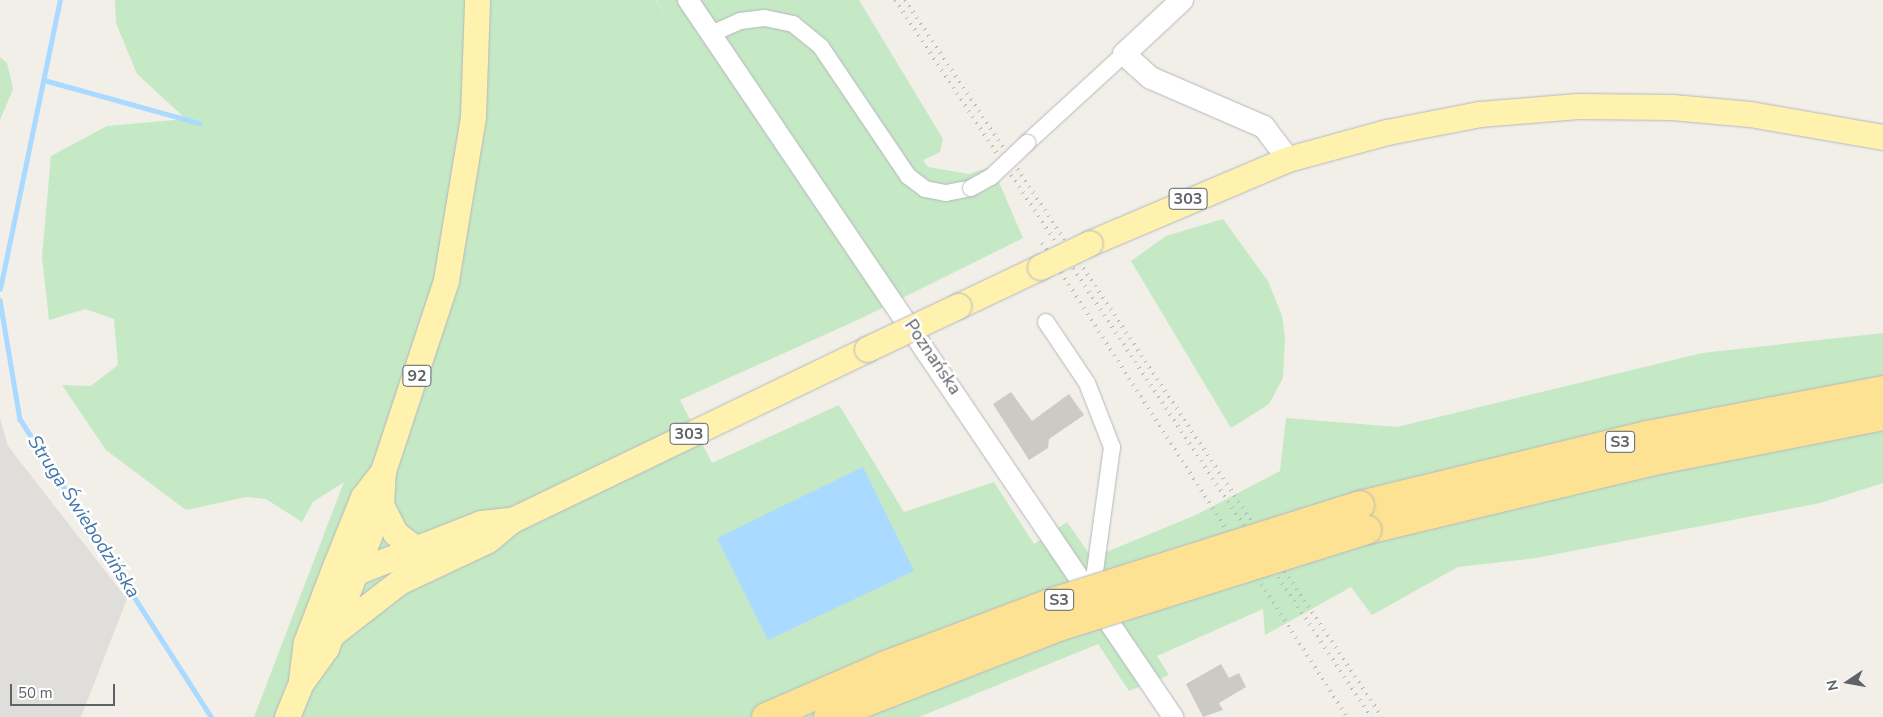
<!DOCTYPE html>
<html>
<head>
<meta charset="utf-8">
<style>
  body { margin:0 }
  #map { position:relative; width:1883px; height:717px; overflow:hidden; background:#f1efe8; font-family:"Nunito Sans",sans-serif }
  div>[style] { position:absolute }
  .industrial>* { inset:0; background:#e0deda }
  .green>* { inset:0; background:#c5e8c5 }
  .water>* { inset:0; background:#aadaff }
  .stream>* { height:4.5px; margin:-2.25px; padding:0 2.25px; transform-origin:2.25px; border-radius:2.25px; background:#aadaff }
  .building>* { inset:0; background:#cccac5 }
  .roads { filter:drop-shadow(0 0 1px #b5b8bc) drop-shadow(0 0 1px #b5b8bc) }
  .minor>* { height:16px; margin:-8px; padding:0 8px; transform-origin:8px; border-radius:8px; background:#fff }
  .tertiary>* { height:20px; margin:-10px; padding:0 10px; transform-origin:10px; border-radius:10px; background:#fff }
  .secondary>* { height:22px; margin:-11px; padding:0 11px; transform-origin:11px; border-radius:11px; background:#fff }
  .primary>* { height:25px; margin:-12.5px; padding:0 12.5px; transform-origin:12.5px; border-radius:12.5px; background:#fff2af }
  .motorway>* { height:28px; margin:-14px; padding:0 14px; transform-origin:14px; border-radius:14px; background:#fde293 }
  .rail>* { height:4px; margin-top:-2px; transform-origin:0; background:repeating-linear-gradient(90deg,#b6b7b8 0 1px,transparent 0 7px) }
  .bridges { filter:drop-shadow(0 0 1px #b5b8bc) drop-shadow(0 0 1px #b5b8bc) }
  .minor-bridge>* { height:16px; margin:-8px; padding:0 8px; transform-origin:8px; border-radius:8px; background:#fff }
  .primary-bridge>* { height:25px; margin:-12.5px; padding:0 12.5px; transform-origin:12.5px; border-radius:12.5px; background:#fff2af }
  .motorway-bridge>* { height:28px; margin:-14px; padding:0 14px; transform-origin:14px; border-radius:14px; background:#fde293 }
  span { translate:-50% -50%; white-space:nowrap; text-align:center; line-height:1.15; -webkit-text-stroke:5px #fff; paint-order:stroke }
  .shield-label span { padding:1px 4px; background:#fff; border:1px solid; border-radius:4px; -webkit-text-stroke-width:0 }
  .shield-label { font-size:16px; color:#5f6368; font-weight:700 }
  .street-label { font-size:18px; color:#5f6368 }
  .water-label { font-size:19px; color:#4174aa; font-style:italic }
  .north { position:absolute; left:1823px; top:657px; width:50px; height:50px; -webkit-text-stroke:4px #fff; paint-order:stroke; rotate:258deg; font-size:14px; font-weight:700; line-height:20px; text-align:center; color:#5f6368 }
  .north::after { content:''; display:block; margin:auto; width:18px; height:22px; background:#5f6368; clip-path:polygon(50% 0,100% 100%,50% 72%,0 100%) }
  .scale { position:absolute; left:10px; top:684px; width:105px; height:22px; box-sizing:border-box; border:2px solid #5f6368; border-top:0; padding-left:6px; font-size:15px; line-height:18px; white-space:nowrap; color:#5f6368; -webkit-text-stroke:4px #fff; paint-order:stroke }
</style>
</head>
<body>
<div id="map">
  <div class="industrial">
    <div style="clip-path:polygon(0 418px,8px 446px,127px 599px,81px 717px,0 717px)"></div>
  </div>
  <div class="green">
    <div style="clip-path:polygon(115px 0,655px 0,666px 16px,656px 0,859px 0,943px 139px,940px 152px,923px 160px,928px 167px,969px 174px,992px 166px,1023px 238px,864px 317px,680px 400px,712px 463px,839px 405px,904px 512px,994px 482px,1034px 544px,1067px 522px,1092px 558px,1198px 514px,1280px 471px,1286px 418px,1397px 427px,1702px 353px,1883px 333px,1883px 483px,1820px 503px,1536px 558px,1458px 567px,1372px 615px,1351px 587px,1265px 635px,1263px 609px,1157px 656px,1169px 675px,1129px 691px,1098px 644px,919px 717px,254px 717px,344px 482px,313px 502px,302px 522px,266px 499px,246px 497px,186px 510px,106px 450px,62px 385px,91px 386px,118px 365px,114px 319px,85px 309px,49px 320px,42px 257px,51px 156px,107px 126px,186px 119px,137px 74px,116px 23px)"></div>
    <div style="clip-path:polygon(0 57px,7px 63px,13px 89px,0 120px)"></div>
    <div style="clip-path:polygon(1223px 219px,1268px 281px,1282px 316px,1285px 338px,1283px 378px,1269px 404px,1231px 428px,1131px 261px,1166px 236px)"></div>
  </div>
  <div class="water">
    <div style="clip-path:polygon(863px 467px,914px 571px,768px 640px,717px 538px)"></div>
  </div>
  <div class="stream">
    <div style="left:44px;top:80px;width:161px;rotate:15.5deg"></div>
    <div style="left:0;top:289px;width:295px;rotate:-78.3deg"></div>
    <div style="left:0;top:300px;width:121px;rotate:80.5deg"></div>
    <div style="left:20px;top:419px;width:354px;rotate:57.3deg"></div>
  </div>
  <div class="building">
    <div style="clip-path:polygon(1011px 392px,1032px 421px,1069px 394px,1084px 415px,1049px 439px,1048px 448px,1029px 460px,993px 404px)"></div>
    <div style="clip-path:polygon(1221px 664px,1229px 678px,1239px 673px,1246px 687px,1219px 703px,1223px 710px,1203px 717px,1186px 684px)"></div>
  </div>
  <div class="roads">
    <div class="minor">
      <div style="left:711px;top:34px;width:32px;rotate:-24deg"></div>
      <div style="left:740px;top:21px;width:25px;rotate:-7deg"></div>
      <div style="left:765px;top:18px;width:29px;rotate:12deg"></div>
      <div style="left:793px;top:24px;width:36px;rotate:39deg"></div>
      <div style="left:821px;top:47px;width:156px;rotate:56deg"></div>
      <div style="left:908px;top:176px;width:21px;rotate:37deg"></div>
      <div style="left:925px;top:189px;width:21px;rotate:11deg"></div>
      <div style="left:946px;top:193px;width:25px;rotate:-11deg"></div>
      <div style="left:1027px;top:143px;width:132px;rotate:-42.5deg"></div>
      <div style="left:1046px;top:322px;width:73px;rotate:56.1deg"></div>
      <div style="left:1087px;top:383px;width:69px;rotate:68.7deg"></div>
      <div style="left:1112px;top:447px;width:147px;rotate:97.8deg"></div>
    </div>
    <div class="tertiary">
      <div style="left:688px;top:0;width:866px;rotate:55.92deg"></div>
    </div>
    <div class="secondary">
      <div style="left:1182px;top:0;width:79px;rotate:137deg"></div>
      <div style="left:1124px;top:54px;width:36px;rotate:42deg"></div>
      <div style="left:1151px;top:78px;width:123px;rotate:23.4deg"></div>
      <div style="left:1264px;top:127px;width:40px;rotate:53deg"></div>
    </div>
    <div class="primary">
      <div style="left:1090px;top:243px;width:215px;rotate:-23deg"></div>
      <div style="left:1288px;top:159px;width:103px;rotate:-15.3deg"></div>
      <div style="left:1387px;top:132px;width:95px;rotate:-11deg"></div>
      <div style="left:1480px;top:114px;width:98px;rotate:-4.7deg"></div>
      <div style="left:1578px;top:106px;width:94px;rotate:0.6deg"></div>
      <div style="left:1672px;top:107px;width:78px;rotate:5.1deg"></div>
      <div style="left:1750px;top:114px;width:135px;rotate:9.8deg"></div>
      <div style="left:958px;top:306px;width:91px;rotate:-25.4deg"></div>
      <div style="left:381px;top:505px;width:31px;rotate:63deg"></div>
      <div style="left:395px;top:533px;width:25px;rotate:37deg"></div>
      <div style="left:356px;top:572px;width:134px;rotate:-21.4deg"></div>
      <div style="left:481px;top:523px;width:31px;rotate:-6deg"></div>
      <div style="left:332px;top:634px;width:85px;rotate:-37.8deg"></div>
      <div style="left:399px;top:582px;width:98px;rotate:-25.3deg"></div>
      <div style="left:488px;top:540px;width:31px;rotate:-40deg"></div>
      <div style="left:512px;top:520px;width:394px;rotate:-25.7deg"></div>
      <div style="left:301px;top:681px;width:39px;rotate:-83deg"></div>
      <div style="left:306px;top:642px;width:84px;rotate:-69deg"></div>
      <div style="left:336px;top:564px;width:72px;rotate:-68.1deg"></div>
      <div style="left:363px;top:497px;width:33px;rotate:-52deg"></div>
      <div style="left:287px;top:717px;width:37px;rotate:-68deg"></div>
      <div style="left:301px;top:683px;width:43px;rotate:-54.5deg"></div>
      <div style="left:326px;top:648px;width:153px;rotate:-69deg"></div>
      <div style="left:381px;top:505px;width:34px;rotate:-87deg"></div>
      <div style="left:383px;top:471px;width:201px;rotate:-71.7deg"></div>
      <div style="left:446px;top:280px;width:165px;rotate:-80.6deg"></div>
      <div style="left:473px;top:117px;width:117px;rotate:-88deg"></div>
    </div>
    <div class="motorway">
      <div style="left:1360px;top:505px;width:296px;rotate:-13.7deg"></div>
      <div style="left:1648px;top:435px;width:239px;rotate:-10.8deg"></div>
      <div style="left:1367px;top:530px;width:295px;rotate:-13.5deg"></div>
      <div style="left:1654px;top:461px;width:233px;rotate:-11.1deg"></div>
    </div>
  </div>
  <div class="rail">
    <div style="left:895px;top:0;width:861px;rotate:56.42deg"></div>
    <div style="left:905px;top:0;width:861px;rotate:56.37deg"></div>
    <div style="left:1042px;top:243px;width:564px;rotate:57.24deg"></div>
  </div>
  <div class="bridges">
    <div class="minor-bridge">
      <div style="left:971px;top:188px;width:23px;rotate:-29deg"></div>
      <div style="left:991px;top:177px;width:50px;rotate:-43.4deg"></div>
    </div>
    <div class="primary-bridge">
      <div style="left:1040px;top:267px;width:55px;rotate:-25.6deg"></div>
      <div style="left:867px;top:349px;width:101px;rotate:-25.3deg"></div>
    </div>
    <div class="motorway-bridge">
      <div style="left:766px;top:717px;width:131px;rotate:-23.4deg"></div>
      <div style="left:886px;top:665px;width:178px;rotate:-20.7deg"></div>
      <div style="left:1053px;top:602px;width:322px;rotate:-17.5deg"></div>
      <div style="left:828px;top:717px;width:251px;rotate:-21.3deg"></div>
      <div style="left:1062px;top:626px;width:320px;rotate:-17.5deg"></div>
    </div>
  </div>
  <div class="shield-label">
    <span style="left:1188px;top:199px">303</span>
    <span style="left:417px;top:376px">92</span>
    <span style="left:689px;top:434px">303</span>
    <span style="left:1620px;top:442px">S3</span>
    <span style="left:1059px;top:600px">S3</span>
  </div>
  <div class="street-label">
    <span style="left:933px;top:357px;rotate:56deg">Poznańska</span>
  </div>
  <div class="water-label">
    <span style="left:83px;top:517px;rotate:57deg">Struga Świebodzińska</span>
  </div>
  <div class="north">N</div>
  <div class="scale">50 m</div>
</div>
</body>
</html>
